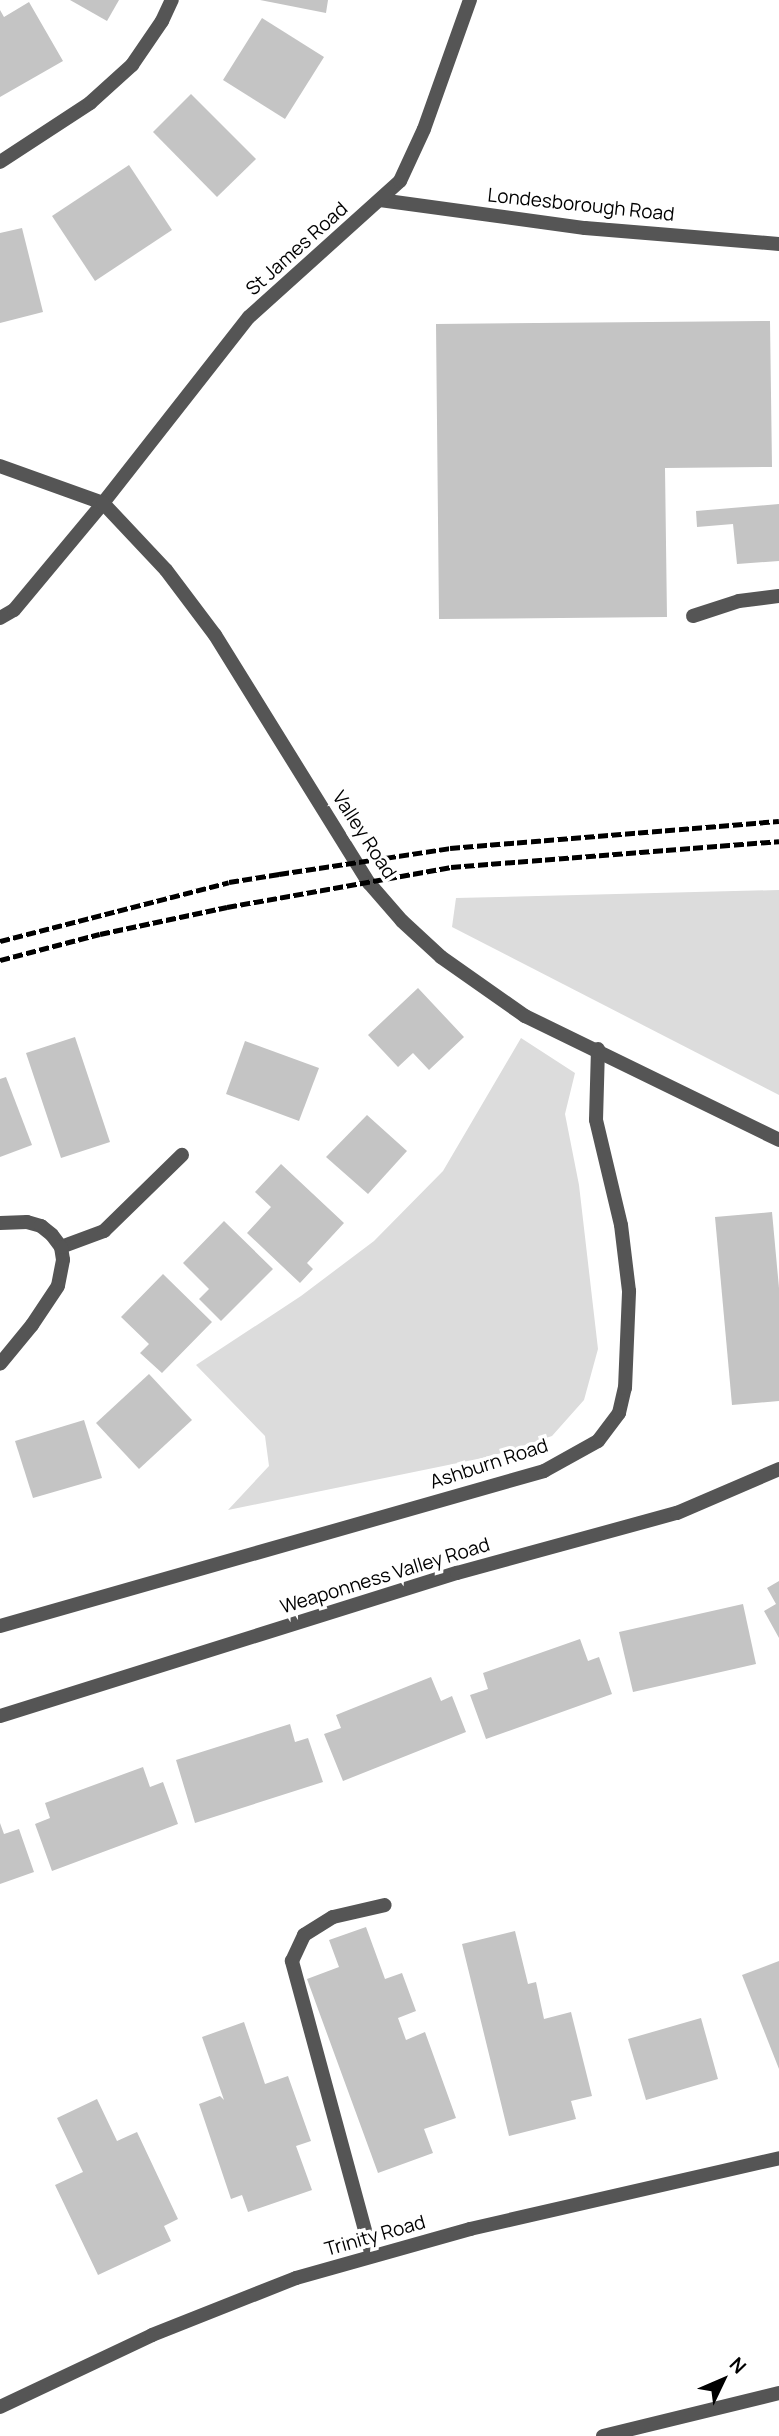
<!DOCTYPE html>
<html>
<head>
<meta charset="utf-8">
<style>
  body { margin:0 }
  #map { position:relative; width:779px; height:2436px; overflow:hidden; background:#fff; font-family:Manrope,sans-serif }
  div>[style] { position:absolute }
  .green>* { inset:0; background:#dcdcdc }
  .building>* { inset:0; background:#c4c4c4 }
  .service>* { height:14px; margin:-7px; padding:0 7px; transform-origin:7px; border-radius:7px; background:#555 }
  .minor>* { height:14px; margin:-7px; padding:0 7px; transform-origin:7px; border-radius:7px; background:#555 }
  .tertiary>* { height:14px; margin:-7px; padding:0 7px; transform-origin:7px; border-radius:7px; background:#555 }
  .rail>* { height:5px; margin-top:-2.5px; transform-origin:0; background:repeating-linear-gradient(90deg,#000 0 10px,transparent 0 13.5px) }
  span { translate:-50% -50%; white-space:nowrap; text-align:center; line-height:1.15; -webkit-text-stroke:7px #fff; paint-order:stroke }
  .street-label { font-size:19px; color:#000 }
  .north { position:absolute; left:688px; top:2345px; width:70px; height:70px; -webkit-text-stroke:5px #fff; paint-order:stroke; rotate:46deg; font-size:19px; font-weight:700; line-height:28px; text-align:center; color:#000 }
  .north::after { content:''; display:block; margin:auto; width:24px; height:32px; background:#000; clip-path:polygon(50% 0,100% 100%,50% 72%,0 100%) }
</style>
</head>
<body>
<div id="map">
  <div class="green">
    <div style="clip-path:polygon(779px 890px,779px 1095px,452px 927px,456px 898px)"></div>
    <div style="clip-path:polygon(521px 1038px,575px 1073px,565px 1114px,579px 1185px,598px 1349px,584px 1400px,552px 1436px,492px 1456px,228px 1510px,269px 1466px,265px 1436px,196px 1365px,301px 1296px,374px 1241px,443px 1171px)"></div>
  </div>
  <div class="building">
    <div style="clip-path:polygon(70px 0,119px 0,107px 21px)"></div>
    <div style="clip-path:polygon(260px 0,328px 0,326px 13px)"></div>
    <div style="clip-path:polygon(29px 2px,63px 61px,0 97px,0 10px,4px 17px)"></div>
    <div style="clip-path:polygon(262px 18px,324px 57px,285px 119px,223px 80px)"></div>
    <div style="clip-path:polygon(191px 94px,256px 159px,217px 197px,153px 132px)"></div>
    <div style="clip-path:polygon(129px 165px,172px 230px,95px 281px,52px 216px)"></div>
    <div style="clip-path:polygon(22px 228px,43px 312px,0 323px,0 233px)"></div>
    <div style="clip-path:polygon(770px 321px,772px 467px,665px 468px,667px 617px,439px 619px,436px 324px)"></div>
    <div style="clip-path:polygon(779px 504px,779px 561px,737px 564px,733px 524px,697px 527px,696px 511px)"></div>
    <div style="clip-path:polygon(418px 988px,464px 1037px,429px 1070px,413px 1053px,398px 1067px,368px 1035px)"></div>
    <div style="clip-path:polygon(75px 1037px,110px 1142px,61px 1158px,26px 1053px)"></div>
    <div style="clip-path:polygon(245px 1041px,319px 1068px,299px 1121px,226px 1094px)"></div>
    <div style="clip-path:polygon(6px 1077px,32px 1145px,0 1157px,0 1079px)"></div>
    <div style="clip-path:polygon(367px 1115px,407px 1151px,368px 1194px,326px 1157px)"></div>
    <div style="clip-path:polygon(281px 1164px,344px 1223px,307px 1263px,313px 1269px,300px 1283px,247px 1233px,271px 1207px,255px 1192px)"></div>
    <div style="clip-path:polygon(772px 1212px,779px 1288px,779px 1401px,732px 1405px,715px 1217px)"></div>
    <div style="clip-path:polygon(224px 1221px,273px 1269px,221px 1321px,199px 1299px,209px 1289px,183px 1263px)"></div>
    <div style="clip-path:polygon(163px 1274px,212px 1322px,162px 1373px,140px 1353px,149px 1344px,121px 1317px)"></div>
    <div style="clip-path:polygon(149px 1374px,192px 1420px,139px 1469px,96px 1423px)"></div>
    <div style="clip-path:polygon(84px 1420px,102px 1478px,33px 1498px,15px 1441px)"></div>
    <div style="clip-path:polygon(779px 1581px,779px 1638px,764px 1611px,776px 1604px,767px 1588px)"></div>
    <div style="clip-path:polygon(743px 1604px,756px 1664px,633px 1692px,619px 1632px)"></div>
    <div style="clip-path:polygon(580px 1639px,588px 1661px,599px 1657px,612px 1694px,486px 1739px,470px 1695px,488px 1689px,483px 1673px)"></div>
    <div style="clip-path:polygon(431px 1677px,441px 1701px,452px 1696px,466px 1732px,343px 1781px,324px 1734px,341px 1728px,336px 1715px)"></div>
    <div style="clip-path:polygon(290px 1724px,295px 1742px,308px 1738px,323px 1782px,195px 1823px,176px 1760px)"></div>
    <div style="clip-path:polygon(143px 1767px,150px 1787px,163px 1782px,178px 1824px,52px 1871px,35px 1824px,50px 1818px,45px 1803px)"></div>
    <div style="clip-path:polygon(0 1823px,4px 1834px,19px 1829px,34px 1872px,0 1884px)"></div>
    <div style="clip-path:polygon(366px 1927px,385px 1979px,402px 1973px,416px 2011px,398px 2018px,406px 2040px,425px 2032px,456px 2118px,424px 2129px,433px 2153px,378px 2173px,307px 1979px,339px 1967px,329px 1940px)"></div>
    <div style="clip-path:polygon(515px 1931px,528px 1984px,536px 1982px,544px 2019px,571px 2012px,592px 2096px,571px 2101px,576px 2119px,509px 2136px,462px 1944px)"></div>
    <div style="clip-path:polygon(779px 1961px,779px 2069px,742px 1975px)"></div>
    <div style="clip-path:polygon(701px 2018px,718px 2079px,646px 2100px,628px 2039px)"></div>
    <div style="clip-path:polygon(244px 2022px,265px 2084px,288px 2076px,311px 2141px,296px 2146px,312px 2190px,248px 2212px,242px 2195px,231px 2199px,199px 2104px,220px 2096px,224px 2100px,202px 2037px)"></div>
    <div style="clip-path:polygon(97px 2099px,117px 2141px,137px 2132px,178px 2219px,164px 2226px,171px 2241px,98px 2275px,55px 2185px,83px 2172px,57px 2118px)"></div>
  </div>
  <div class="service">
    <div style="left:693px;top:616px;width:48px;rotate:-18.1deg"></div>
    <div style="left:739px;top:601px;width:40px;rotate:-7.1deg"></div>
    <div style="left:61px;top:1247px;width:46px;rotate:-20.4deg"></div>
    <div style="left:104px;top:1231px;width:109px;rotate:-44.3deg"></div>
    <div style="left:372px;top:2256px;width:306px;rotate:-105.2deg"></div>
    <div style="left:292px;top:1961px;width:29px;rotate:-65deg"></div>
    <div style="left:304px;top:1935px;width:34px;rotate:-32deg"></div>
    <div style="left:333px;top:1917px;width:53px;rotate:-13deg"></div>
    <div style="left:603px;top:2436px;width:181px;rotate:-13.7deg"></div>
  </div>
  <div class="minor">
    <div style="left:0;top:162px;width:108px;rotate:-33.2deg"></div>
    <div style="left:90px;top:103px;width:57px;rotate:-42.1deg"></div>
    <div style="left:132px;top:65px;width:53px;rotate:-55.7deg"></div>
    <div style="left:162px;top:21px;width:23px;rotate:-65deg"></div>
    <div style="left:380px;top:200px;width:207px;rotate:7.8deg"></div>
    <div style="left:585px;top:228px;width:195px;rotate:4.7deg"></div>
    <div style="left:0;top:618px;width:16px;rotate:-30deg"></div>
    <div style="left:14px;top:610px;width:139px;rotate:-50.2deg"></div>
    <div style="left:103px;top:503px;width:236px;rotate:-51.9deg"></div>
    <div style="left:249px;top:317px;width:203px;rotate:-42deg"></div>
    <div style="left:400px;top:181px;width:57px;rotate:-65.2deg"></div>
    <div style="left:424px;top:129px;width:137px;rotate:-70.4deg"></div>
    <div style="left:0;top:1223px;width:27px;rotate:-2deg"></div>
    <div style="left:27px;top:1222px;width:15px;rotate:16deg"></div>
    <div style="left:41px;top:1226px;width:14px;rotate:39deg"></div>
    <div style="left:52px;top:1235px;width:15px;rotate:53deg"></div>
    <div style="left:61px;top:1247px;width:13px;rotate:81deg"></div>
    <div style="left:63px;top:1260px;width:26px;rotate:101deg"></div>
    <div style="left:58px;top:1286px;width:47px;rotate:123.7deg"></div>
    <div style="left:32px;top:1325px;width:50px;rotate:129.4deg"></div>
    <div style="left:0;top:1626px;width:566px;rotate:-15.9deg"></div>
    <div style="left:544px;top:1471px;width:62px;rotate:-29.1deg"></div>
    <div style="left:598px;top:1441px;width:35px;rotate:-53deg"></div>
    <div style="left:619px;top:1413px;width:26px;rotate:-77deg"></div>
    <div style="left:625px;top:1388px;width:97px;rotate:-87.6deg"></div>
    <div style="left:629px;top:1291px;width:66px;rotate:-96.9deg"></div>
    <div style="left:621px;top:1225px;width:108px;rotate:-103.4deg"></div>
    <div style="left:596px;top:1120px;width:71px;rotate:-88.4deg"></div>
    <div style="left:0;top:1716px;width:479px;rotate:-17.4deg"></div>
    <div style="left:457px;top:1573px;width:228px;rotate:-15.3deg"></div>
    <div style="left:677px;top:1513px;width:111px;rotate:-23.3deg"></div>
    <div style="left:0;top:2407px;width:168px;rotate:-25.3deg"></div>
    <div style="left:152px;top:2335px;width:155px;rotate:-21.6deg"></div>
    <div style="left:296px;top:2278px;width:181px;rotate:-15.7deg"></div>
    <div style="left:470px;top:2229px;width:317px;rotate:-12.9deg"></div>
  </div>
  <div class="tertiary">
    <div style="left:0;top:466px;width:109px;rotate:19.8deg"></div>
    <div style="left:103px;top:503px;width:92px;rotate:46.8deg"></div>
    <div style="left:166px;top:570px;width:81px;rotate:53deg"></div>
    <div style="left:215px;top:635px;width:292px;rotate:58.2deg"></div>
    <div style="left:369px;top:883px;width:50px;rotate:49deg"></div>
    <div style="left:402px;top:921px;width:53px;rotate:42.7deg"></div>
    <div style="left:441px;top:957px;width:103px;rotate:35.1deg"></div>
    <div style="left:525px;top:1016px;width:283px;rotate:26deg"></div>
  </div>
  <div class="rail">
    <div style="left:0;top:941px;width:236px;rotate:-14.4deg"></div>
    <div style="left:229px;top:882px;width:51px;rotate:-9.1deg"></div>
    <div style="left:279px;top:874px;width:173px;rotate:-8.6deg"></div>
    <div style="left:450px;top:848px;width:330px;rotate:-4.7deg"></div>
    <div style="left:0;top:960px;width:103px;rotate:-14.6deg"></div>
    <div style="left:100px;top:934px;width:130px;rotate:-12deg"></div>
    <div style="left:227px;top:907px;width:228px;rotate:-10.1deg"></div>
    <div style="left:451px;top:867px;width:329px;rotate:-4.5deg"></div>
  </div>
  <div class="street-label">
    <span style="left:581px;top:205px;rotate:6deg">Londesborough Road</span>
    <span style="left:297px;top:249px;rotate:-42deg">St James Road</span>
    <span style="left:364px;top:835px;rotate:57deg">Valley Road</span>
    <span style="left:489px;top:1464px;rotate:-18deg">Ashburn Road</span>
    <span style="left:385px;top:1576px;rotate:-17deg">Weaponness Valley Road</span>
    <span style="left:375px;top:2236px;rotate:-16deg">Trinity Road</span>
  </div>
  <div class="north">N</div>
</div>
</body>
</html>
